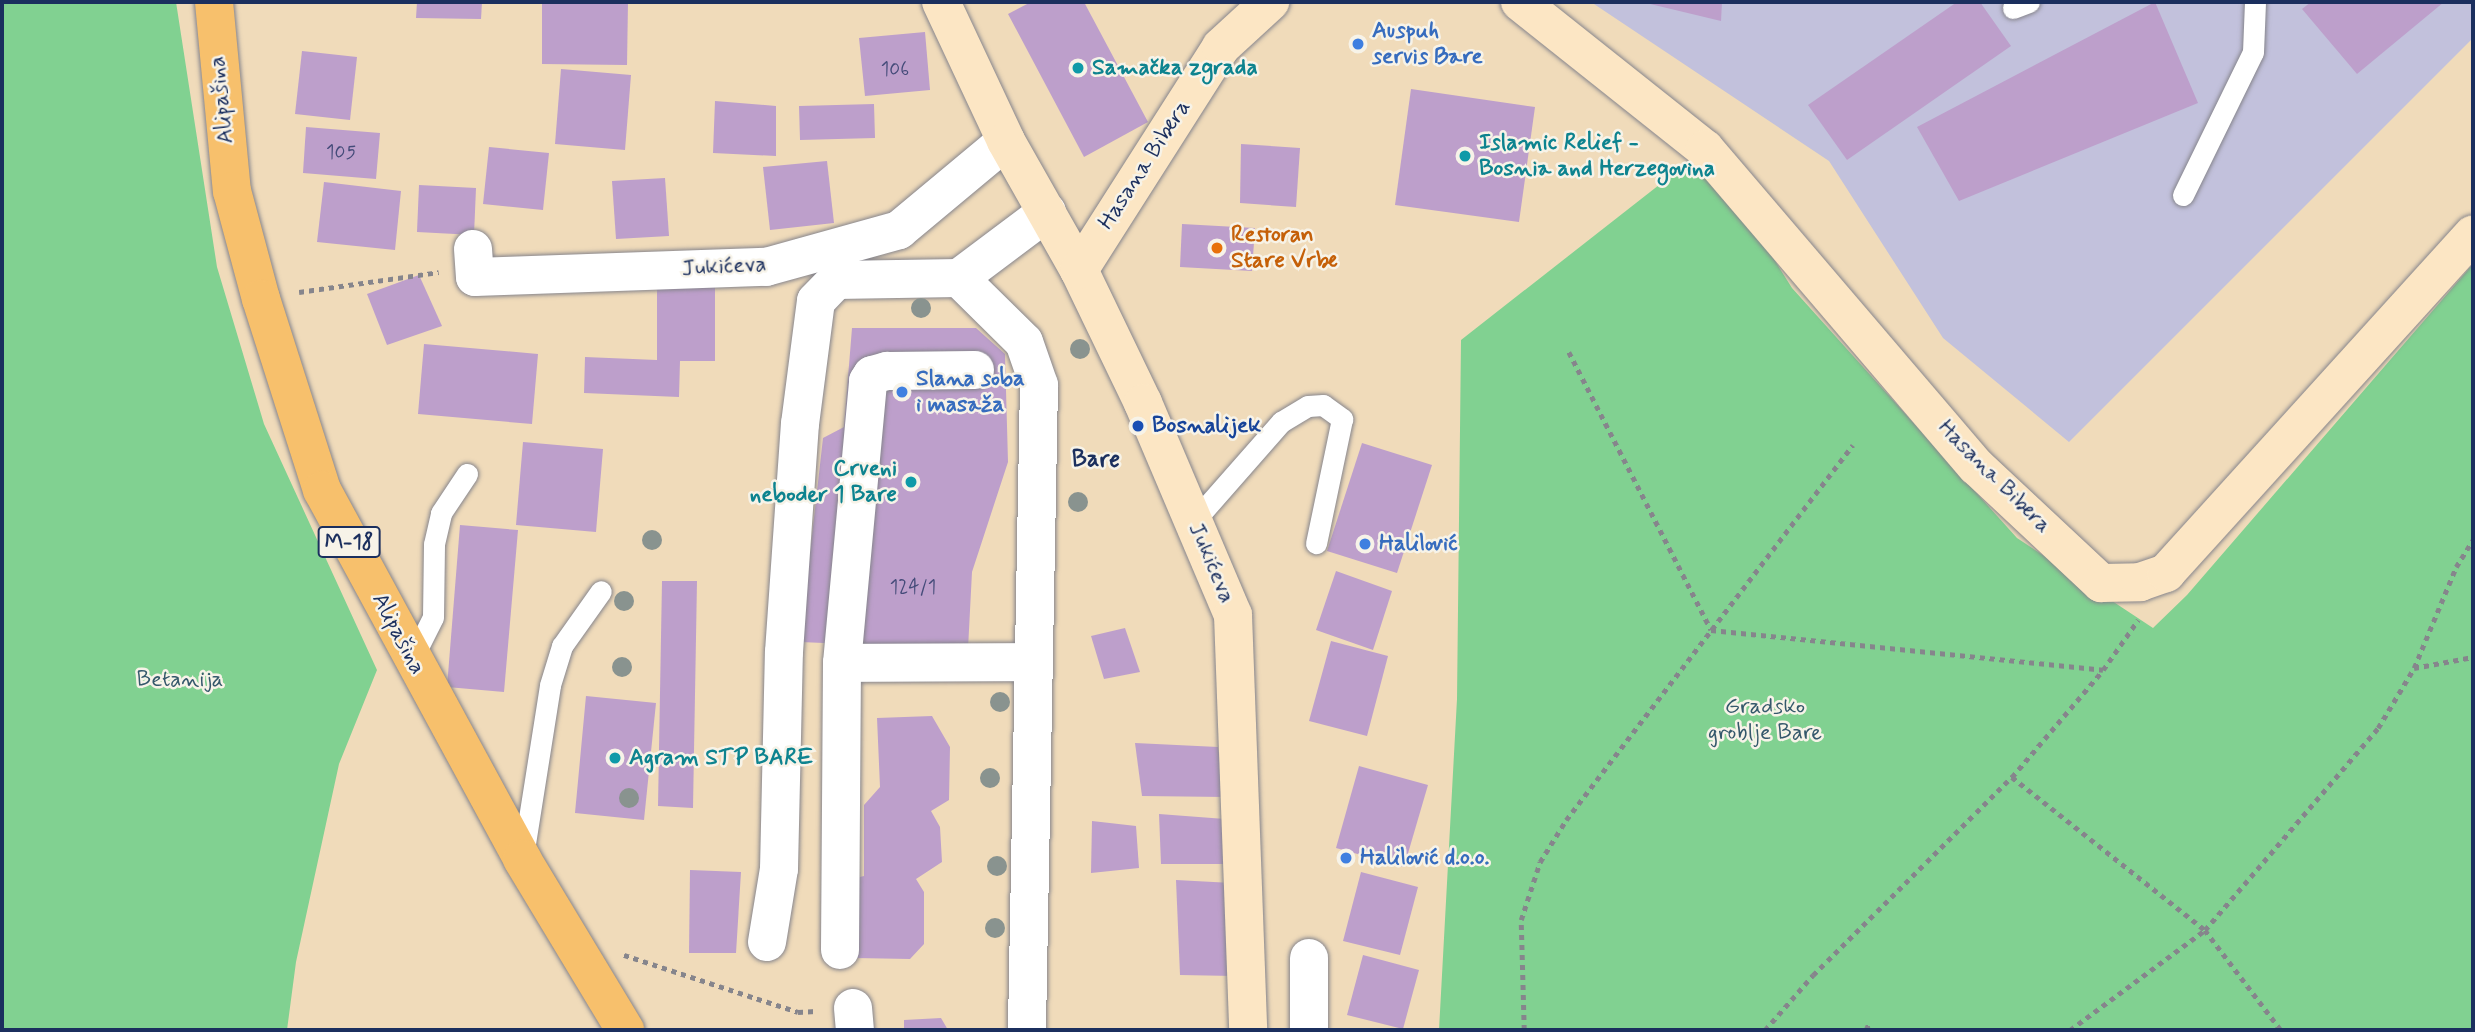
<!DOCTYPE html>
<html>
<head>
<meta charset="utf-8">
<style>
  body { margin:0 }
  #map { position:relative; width:2475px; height:1032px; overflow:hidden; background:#f0dbba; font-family:Mynerve,sans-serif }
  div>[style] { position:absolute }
  .industrial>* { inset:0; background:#c2c1dc }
  .green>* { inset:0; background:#81d191 }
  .building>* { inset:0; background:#bd9fcb }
  .path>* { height:4.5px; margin-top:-2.25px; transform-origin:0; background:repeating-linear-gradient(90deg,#86858c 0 5px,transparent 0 10px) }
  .roads { filter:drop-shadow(0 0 2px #86858c) drop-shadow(0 0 2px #86858c) }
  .lane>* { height:21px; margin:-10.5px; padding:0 10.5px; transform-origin:10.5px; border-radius:10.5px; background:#fff }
  .street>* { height:38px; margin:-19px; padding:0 19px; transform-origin:19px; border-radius:19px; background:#fff }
  .secondary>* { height:38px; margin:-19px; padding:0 19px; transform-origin:19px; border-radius:19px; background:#fce6c4 }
  .primary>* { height:38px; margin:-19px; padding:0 19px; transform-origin:19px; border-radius:19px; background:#f7c06c }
  .trees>* { width:20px; height:20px; margin:-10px; border-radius:50%; background:#89938f }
  .dots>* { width:19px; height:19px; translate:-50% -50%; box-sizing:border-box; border:4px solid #f7f3e8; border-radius:50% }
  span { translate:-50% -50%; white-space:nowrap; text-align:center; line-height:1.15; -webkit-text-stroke:5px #f7f3e8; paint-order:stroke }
  .number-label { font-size:19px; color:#444b79 }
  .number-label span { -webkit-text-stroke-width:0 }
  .shield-label span { padding:2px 5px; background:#f7f3e8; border:2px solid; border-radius:5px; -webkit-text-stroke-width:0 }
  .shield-label { font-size:21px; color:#1b2f5e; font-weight:700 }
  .shop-label { font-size:23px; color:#366cbe; font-weight:700 }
  .left { translate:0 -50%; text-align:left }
  .culture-label { font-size:23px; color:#0d838f; font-weight:700 }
  .right { translate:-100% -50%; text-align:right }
  .street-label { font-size:23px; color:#1b2f5e }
  .food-label { font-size:23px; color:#c56008; font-weight:700 }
  .transit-label { font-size:23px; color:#164399; font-weight:700 }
  .park-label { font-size:23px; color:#34586b }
  .neighbourhood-label { font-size:24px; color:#1b2f5e; font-weight:700 }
  .frame { position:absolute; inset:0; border:4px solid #1b2f5e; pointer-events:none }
</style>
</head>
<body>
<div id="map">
  <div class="industrial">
    <div style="clip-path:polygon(1591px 2px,2473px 2px,2473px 38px,2069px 442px,1943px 338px,1829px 161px)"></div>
  </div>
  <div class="green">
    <div style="clip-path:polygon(2px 2px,176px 2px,217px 267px,264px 424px,377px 670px,339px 764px,296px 962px,287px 1030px,2px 1030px)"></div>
    <div style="clip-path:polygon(1705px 149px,1792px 288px,2017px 538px,2153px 628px,2187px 595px,2473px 264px,2473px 1030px,1439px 1030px,1457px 699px,1461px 340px)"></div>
  </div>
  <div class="building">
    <div style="clip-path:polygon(417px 2px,482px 2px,481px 19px,416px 18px)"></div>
    <div style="clip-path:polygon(542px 2px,628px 2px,627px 65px,542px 64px)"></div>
    <div style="clip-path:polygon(1031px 2px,1084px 2px,1148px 122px,1084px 157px,1008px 14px)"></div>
    <div style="clip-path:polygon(1646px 2px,1722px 2px,1721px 21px,1646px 3px)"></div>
    <div style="clip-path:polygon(1957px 2px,1980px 2px,2011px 46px,1847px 160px,1808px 105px)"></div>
    <div style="clip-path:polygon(2155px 2px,2198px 103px,1959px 201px,1917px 127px)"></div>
    <div style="clip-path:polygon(2311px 2px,2444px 2px,2357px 74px,2302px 9px)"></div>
    <div style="clip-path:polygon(925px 32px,930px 90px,865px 96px,859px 38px)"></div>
    <div style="clip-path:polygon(302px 51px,357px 57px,350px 120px,295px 114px)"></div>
    <div style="clip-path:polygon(561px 69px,631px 75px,625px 150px,555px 144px)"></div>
    <div style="clip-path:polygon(1411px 89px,1535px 107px,1519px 222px,1395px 205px)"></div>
    <div style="clip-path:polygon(715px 101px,776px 106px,776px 156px,713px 153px)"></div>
    <div style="clip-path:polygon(874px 104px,875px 138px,800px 140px,799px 106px)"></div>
    <div style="clip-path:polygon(306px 127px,380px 133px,376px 179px,303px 173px)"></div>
    <div style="clip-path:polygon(1241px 144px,1300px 148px,1296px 207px,1240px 203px)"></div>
    <div style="clip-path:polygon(489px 147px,549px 153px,543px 210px,483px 204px)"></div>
    <div style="clip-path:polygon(827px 161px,834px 223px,770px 230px,763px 167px)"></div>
    <div style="clip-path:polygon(665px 178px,669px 236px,616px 239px,612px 181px)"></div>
    <div style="clip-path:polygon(324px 182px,401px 191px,395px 250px,317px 242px)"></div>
    <div style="clip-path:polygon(419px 185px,476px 188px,474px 235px,417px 232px)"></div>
    <div style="clip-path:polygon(1182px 224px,1255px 228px,1252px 271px,1180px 267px)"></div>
    <div style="clip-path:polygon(419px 275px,442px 326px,387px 345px,367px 294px)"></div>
    <div style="clip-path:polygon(657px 286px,715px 286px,715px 361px,680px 361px,679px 397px,584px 393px,585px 357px,657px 360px)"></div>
    <div style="clip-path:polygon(852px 328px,976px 328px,1005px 354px,1008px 462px,972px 572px,968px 649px,800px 642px,823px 438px,844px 427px)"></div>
    <div style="clip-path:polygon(424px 344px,538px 354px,532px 424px,418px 414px)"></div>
    <div style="clip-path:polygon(523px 442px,603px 449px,596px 532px,516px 525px)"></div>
    <div style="clip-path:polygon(1362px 443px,1432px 465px,1397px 573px,1327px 551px)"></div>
    <div style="clip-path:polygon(460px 525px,518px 530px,504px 692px,447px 687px)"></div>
    <div style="clip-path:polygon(1336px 571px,1392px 591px,1373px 650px,1316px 630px)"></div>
    <div style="clip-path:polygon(662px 581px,697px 581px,693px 808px,658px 806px)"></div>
    <div style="clip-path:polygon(1125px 628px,1140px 672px,1104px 679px,1091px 636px)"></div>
    <div style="clip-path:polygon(1331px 641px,1388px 656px,1367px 736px,1309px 721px)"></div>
    <div style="clip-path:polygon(586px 696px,656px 703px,644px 820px,575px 813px)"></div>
    <div style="clip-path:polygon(932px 716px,950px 747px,949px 800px,931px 811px,940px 827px,942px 862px,916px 879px,924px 892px,924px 944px,910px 959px,855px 958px,856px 878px,864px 876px,864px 805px,880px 787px,877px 718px)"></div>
    <div style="clip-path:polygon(1135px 743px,1218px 747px,1225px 797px,1142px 796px)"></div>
    <div style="clip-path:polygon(1359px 766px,1428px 785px,1404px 867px,1336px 848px)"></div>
    <div style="clip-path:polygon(1159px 814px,1225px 819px,1230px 864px,1161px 864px)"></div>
    <div style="clip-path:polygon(1092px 821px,1136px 826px,1139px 868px,1091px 873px)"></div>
    <div style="clip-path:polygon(690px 870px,741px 872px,736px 953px,689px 953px)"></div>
    <div style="clip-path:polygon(1361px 872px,1418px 887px,1400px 955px,1343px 941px)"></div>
    <div style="clip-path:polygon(1176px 880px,1232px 883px,1234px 976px,1180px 975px)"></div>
    <div style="clip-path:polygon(1363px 955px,1419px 970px,1403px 1029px,1347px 1015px)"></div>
    <div style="clip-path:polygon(941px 1018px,948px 1030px,904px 1030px,904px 1020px)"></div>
  </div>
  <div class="path">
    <div style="left:299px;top:292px;width:141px;rotate:-8.1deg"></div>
    <div style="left:1569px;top:352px;width:312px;rotate:62.9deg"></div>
    <div style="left:1711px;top:630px;width:394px;rotate:5.8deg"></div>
    <div style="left:2414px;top:668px;width:109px;rotate:-67.4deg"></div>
    <div style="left:2456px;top:567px;width:32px;rotate:-58deg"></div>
    <div style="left:2012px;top:777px;width:246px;rotate:38.4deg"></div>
    <div style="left:2205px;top:930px;width:126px;rotate:52.8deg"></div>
    <div style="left:624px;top:955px;width:183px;rotate:18.1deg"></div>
    <div style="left:798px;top:1012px;width:18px;rotate:-3deg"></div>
    <div style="left:1524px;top:1030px;width:110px;rotate:-91.6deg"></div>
    <div style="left:1521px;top:920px;width:61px;rotate:-71.9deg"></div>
    <div style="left:1540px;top:862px;width:49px;rotate:-58.2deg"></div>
    <div style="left:1566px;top:820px;width:472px;rotate:-52.6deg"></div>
    <div style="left:1765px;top:1030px;width:73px;rotate:-48.9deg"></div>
    <div style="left:1813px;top:975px;width:281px;rotate:-44.9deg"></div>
    <div style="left:2012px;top:777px;width:140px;rotate:-49.6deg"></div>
    <div style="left:2103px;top:670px;width:61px;rotate:-55deg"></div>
    <div style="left:1866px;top:1030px;width:8px;rotate:-67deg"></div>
    <div style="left:2070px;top:1030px;width:168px;rotate:-36.5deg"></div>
    <div style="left:2205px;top:930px;width:266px;rotate:-49.4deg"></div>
    <div style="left:2378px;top:728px;width:70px;rotate:-59deg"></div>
    <div style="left:2414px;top:668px;width:60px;rotate:-10.6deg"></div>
  </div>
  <div class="roads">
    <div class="lane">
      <div style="left:2013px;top:8px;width:17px;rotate:-21deg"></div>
      <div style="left:2183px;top:195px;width:159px;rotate:-63.9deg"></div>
      <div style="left:2253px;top:52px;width:50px;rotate:-87.7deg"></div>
      <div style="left:1194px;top:521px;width:132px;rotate:-48.7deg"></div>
      <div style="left:1281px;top:422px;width:31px;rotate:-31deg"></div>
      <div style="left:1308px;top:406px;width:15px;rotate:-4deg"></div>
      <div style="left:1323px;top:405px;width:24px;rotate:36deg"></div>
      <div style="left:1342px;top:419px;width:127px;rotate:101.8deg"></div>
      <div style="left:411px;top:661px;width:49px;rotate:-63.4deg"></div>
      <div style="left:433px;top:617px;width:73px;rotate:-89.2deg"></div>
      <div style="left:434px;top:544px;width:32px;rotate:-77deg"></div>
      <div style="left:441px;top:513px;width:47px;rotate:-56.3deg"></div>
      <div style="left:523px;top:856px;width:173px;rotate:-81deg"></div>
      <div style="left:550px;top:685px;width:41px;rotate:-72.9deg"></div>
      <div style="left:562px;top:646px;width:67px;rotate:-54.7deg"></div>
    </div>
    <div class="street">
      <div style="left:473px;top:249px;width:28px;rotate:86deg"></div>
      <div style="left:475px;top:277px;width:291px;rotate:-2deg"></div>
      <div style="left:766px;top:267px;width:138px;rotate:-15.5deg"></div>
      <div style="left:899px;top:230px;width:139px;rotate:-39.8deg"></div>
      <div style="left:959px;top:278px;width:91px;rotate:44.6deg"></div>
      <div style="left:1024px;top:342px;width:46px;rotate:70.8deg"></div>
      <div style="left:1039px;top:385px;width:645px;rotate:91.07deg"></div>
      <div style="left:842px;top:663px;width:283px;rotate:-84.7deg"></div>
      <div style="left:868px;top:381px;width:7px;rotate:-56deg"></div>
      <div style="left:872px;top:375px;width:16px;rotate:-15deg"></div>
      <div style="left:887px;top:371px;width:88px;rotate:-0.7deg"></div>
      <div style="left:767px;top:942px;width:74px;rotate:-80.7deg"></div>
      <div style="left:779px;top:869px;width:217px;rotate:-88.7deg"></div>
      <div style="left:784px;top:652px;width:229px;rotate:-86deg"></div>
      <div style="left:800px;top:424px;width:124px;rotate:-82.6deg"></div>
      <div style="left:816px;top:301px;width:29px;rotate:-46deg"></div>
      <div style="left:836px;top:280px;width:123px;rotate:-0.9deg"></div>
      <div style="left:959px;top:278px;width:110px;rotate:-36.9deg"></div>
      <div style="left:840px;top:950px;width:287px;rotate:-89.6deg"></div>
      <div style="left:842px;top:663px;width:190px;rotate:-0.3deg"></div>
      <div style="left:1309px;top:958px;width:72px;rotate:90deg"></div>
      <div style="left:853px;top:1008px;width:22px;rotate:85deg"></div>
    </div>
    <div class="secondary">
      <div style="left:941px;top:2px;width:153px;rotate:64.9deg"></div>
      <div style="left:1006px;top:141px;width:148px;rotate:60.5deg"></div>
      <div style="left:1079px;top:270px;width:148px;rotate:64.3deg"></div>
      <div style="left:1143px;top:403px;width:230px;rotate:67deg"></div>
      <div style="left:1233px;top:615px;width:415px;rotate:87.9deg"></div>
      <div style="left:1520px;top:2px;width:236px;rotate:38.5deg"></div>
      <div style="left:1705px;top:149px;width:418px;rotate:49.5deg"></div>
      <div style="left:1977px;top:467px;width:170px;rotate:43.1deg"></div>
      <div style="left:2101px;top:583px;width:39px;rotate:-1deg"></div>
      <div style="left:2140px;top:582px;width:28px;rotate:-19deg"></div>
      <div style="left:2166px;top:573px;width:457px;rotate:-47.8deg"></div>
      <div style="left:1079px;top:270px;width:264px;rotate:-57.5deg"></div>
      <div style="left:1221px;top:47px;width:67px;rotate:-42.6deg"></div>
    </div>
    <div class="primary">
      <div style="left:214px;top:2px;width:190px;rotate:84.6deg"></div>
      <div style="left:232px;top:191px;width:112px;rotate:75deg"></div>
      <div style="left:261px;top:299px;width:201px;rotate:72.3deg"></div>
      <div style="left:322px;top:490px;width:420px;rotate:61.5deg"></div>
      <div style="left:522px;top:859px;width:200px;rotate:58.9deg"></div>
    </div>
  </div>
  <div class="trees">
    <div style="left:921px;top:308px"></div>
    <div style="left:1080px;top:349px"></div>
    <div style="left:1078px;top:502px"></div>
    <div style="left:652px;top:540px"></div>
    <div style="left:624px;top:601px"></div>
    <div style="left:622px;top:667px"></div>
    <div style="left:1000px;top:702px"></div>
    <div style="left:990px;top:778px"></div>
    <div style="left:629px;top:798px"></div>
    <div style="left:997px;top:866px"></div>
    <div style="left:995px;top:928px"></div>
  </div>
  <div class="dots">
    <div style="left:1358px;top:44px;background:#3f7fe0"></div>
    <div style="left:1078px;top:68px;background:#0f9aa8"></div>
    <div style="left:1465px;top:156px;background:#0f9aa8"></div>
    <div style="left:1217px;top:248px;background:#e8710a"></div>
    <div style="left:902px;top:392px;background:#3f7fe0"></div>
    <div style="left:1138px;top:426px;background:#1a4fb4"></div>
    <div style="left:911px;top:482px;background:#0f9aa8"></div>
    <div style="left:1365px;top:544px;background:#3f7fe0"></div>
    <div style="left:615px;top:758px;background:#0f9aa8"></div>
    <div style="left:1346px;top:858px;background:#3f7fe0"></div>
  </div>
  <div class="number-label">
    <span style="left:895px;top:70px">106</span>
    <span style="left:341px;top:153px">105</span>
    <span style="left:913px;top:588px">124/1</span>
  </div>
  <div class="shield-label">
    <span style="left:349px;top:542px">M-18</span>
  </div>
  <div class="shop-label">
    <span class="left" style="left:1372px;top:44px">Auspuh<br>servis Bare</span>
    <span class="left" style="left:916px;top:392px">Slana soba<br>i masaža</span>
    <span class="left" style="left:1379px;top:544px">Halilović</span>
    <span class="left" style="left:1360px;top:858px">Halilović d.o.o.</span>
  </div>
  <div class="culture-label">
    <span class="left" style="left:1092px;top:68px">Samačka zgrada</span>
    <span class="left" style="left:1479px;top:156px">Islamic Relief -<br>Bosnia and Herzegovina</span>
    <span class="right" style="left:897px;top:482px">Crveni<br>neboder 1 Bare</span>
    <span class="left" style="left:629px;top:758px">Agram STP BARE</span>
  </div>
  <div class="street-label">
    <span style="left:222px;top:100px;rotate:-96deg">Alipašina</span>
    <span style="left:1145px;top:165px;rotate:-57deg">Hasana Bibera</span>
    <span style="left:724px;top:267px;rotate:-3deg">Jukićeva</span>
    <span style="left:1994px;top:477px;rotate:45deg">Hasana Bibera</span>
    <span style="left:1211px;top:563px;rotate:67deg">Jukićeva</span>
    <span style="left:398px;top:634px;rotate:62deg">Alipašina</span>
  </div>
  <div class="food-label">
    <span class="left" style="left:1231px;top:248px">Restoran<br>Stare Vrbe</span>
  </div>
  <div class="transit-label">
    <span class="left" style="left:1152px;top:426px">Bosnalijek</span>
  </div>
  <div class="park-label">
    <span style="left:180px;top:680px">Betanija</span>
    <span style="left:1765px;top:720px">Gradsko<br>groblje Bare</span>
  </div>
  <div class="neighbourhood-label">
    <span style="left:1096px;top:460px">Bare</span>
  </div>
  <div class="frame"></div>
</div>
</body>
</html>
